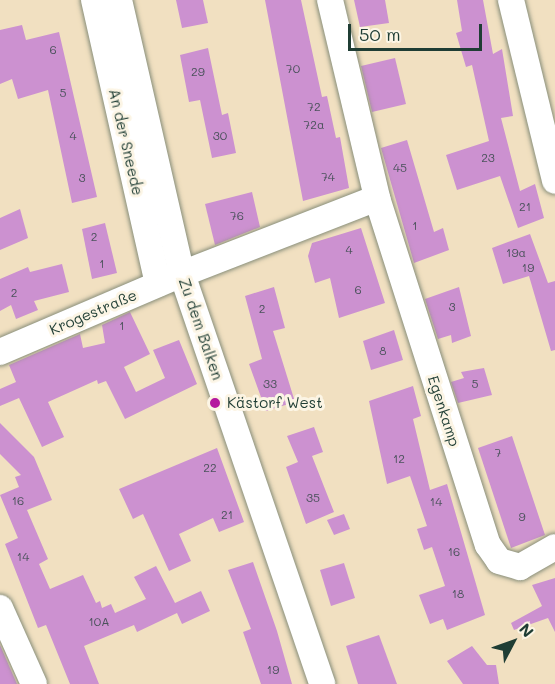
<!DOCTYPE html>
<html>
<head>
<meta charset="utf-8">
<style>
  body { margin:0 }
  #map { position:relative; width:555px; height:684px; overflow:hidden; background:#f1e0c1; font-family:Mali,sans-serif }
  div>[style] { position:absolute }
  .building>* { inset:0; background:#cc91d0 }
  .roads { filter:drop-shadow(0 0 2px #888e7a) drop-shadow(0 0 2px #888e7a) }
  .minor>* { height:26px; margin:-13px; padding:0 13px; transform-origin:13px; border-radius:13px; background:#fff }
  .dots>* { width:16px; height:16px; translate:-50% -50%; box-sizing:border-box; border:3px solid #fcf5e5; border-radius:50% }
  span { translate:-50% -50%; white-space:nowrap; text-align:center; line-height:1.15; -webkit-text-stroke:6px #fcf5e5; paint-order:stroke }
  .number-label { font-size:12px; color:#4a525b }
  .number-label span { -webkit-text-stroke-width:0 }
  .street-label { font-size:15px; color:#1f3d34 }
  .poi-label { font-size:15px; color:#1f3d34 }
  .left { translate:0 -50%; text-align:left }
  .north { position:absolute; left:483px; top:612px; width:60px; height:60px; -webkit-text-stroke:4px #fcf5e5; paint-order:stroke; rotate:49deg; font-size:16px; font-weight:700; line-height:24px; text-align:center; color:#1f3d34 }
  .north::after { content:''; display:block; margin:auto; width:21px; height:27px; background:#1f3d34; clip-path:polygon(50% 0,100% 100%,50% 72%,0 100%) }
  .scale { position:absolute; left:348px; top:24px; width:134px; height:27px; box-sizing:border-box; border:3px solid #1f3d34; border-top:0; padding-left:8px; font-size:18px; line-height:21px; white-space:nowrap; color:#1f3d34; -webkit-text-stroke:4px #fcf5e5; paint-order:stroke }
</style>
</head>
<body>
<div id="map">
  <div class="building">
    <div style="clip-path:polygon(176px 0,203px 0,208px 23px,182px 28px)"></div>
    <div style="clip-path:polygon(265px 0,301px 0,322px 97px,327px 96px,336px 138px,340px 137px,349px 188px,303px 201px)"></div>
    <div style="clip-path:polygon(354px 0,385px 0,389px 23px,360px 27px)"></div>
    <div style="clip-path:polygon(457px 0,483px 0,493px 54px,502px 49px,513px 116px,501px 118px,520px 191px,535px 184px,544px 218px,518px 228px,500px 176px,457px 190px,446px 155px,489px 141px,472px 65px,466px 67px,456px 33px,462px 31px)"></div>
    <div style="clip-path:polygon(22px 25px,26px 40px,59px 32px,97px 197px,72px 203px,48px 90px,18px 99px,12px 79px,0 84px,0 30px)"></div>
    <div style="clip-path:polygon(208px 48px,222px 115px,228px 113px,236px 153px,212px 158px,200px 100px,189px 102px,180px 55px)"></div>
    <div style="clip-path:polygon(395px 58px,406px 104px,372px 112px,361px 66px)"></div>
    <div style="clip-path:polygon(407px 140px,434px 232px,443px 228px,449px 250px,414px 263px,381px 148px)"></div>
    <div style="clip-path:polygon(252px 192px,260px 227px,215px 245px,205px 204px)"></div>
    <div style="clip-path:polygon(20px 209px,28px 238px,0 250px,0 218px)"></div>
    <div style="clip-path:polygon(105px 223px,117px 273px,92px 279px,82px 229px)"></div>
    <div style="clip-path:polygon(361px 228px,385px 303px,339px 318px,330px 278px,315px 283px,308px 256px,312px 243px)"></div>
    <div style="clip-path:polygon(530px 234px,548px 283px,555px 281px,555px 350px,551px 351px,529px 276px,503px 284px,492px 248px)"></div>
    <div style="clip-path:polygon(62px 264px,69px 292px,34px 301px,38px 310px,16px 319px,11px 305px,0 311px,0 279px,28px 267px,30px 272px)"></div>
    <div style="clip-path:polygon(274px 287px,285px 328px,273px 331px,295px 402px,266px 411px,249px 364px,262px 359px,245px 296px)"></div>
    <div style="clip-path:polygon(459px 287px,471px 336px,452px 343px,451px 335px,438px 339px,425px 299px)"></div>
    <div style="clip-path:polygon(130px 312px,150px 354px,124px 367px,136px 392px,165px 378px,153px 350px,179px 340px,197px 384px,125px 419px,106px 381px,98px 384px,97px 380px,48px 402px,64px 437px,42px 447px,19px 398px,0 406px,0 389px,16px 382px,9px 365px,80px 334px,83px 348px,105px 343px,102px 325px)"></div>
    <div style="clip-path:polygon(394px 330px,403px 360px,371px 370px,363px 341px)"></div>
    <div style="clip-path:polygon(484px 368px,492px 395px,458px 403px,451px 382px,464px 378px,461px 372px)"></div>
    <div style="clip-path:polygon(413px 386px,421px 416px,413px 419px,430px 490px,447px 484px,485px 615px,447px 630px,443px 619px,430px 624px,419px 595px,445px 586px,432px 547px,424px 550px,417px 529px,427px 526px,410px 476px,387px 484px,369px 401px)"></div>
    <div style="clip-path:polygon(0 423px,34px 457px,52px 500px,27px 510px,48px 559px,39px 564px,50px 589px,83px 575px,96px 603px,100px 601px,102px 608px,111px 604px,115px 613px,146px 599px,134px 577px,156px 566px,175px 603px,201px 591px,210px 611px,182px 624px,177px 613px,137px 632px,134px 625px,84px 646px,99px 684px,70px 684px,46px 625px,38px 628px,5px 544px,18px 538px,0 495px,19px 487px,15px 477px,21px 475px,0 454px)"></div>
    <div style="clip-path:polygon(314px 427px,323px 452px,312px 456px,334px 512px,306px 524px,286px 467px,298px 462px,287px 436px)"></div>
    <div style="clip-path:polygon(512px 436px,545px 535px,511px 548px,478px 448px)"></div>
    <div style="clip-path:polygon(217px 448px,244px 522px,219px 532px,213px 518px,179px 534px,191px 561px,169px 571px,143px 514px,133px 519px,119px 489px)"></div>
    <div style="clip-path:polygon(344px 514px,350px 529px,334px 535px,327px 520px)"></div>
    <div style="clip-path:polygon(253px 562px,277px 631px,292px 684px,261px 684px,243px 632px,251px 629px,228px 570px)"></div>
    <div style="clip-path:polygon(344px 563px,355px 598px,331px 606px,320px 570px)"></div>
    <div style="clip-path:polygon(555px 578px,555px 632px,548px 618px,514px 630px,511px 623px,542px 606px,532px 585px)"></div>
    <div style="clip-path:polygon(379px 635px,397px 684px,358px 684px,346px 646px)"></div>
    <div style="clip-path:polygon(0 645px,17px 684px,0 684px)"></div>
    <div style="clip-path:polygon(472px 646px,487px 665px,496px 665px,499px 684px,463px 684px,447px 661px)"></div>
  </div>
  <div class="roads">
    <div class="minor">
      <div style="left:94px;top:0;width:291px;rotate:77.3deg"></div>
      <div style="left:119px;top:0;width:281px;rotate:77.1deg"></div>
      <div style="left:182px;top:274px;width:433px;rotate:71.1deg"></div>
      <div style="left:330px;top:0;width:204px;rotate:76.6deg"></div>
      <div style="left:377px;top:198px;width:364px;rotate:72.3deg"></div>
      <div style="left:488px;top:545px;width:19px;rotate:55deg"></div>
      <div style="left:499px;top:561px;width:22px;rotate:16deg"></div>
      <div style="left:520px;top:567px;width:40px;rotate:-29.7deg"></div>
      <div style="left:511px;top:0;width:186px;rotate:76.3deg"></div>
      <div style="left:0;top:352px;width:198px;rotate:-23.2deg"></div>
      <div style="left:182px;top:274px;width:209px;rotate:-21.3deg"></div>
      <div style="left:0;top:608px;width:83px;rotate:65.9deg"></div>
    </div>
  </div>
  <div class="dots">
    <div style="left:215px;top:403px;background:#b5179e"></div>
  </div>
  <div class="number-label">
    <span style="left:53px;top:50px">6</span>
    <span style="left:293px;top:69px">70</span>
    <span style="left:198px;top:72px">29</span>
    <span style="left:63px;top:93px">5</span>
    <span style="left:314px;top:107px">72</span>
    <span style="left:314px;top:125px">72a</span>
    <span style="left:73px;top:136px">4</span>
    <span style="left:220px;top:136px">30</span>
    <span style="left:488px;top:158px">23</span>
    <span style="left:400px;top:168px">45</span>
    <span style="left:328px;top:177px">74</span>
    <span style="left:82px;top:178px">3</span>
    <span style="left:525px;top:207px">21</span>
    <span style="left:237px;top:216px">76</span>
    <span style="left:415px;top:226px">1</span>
    <span style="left:94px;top:237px">2</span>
    <span style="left:349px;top:250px">4</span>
    <span style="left:516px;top:253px">19a</span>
    <span style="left:102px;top:264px">1</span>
    <span style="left:528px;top:268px">19</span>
    <span style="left:358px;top:290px">6</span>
    <span style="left:14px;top:293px">2</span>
    <span style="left:452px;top:307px">3</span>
    <span style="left:262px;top:309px">2</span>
    <span style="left:122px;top:326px">1</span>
    <span style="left:383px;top:351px">8</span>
    <span style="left:270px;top:384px">33</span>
    <span style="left:475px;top:384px">5</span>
    <span style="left:498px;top:453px">7</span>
    <span style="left:399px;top:459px">12</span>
    <span style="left:210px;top:468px">22</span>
    <span style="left:313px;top:498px">35</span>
    <span style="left:18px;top:501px">16</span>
    <span style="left:436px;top:502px">14</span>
    <span style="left:227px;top:515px">21</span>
    <span style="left:522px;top:517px">9</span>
    <span style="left:454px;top:552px">16</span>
    <span style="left:23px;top:557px">14</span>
    <span style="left:458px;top:594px">18</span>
    <span style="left:99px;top:622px">10A</span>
    <span style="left:273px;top:670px">19</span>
  </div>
  <div class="street-label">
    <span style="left:126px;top:142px;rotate:77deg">An der Sneede</span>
    <span style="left:93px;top:312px;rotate:-23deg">Krogestraße</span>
    <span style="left:201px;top:329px;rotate:71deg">Zu dem Balken</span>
    <span style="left:444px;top:411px;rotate:72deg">Egenkamp</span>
  </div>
  <div class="poi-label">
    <span class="left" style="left:227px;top:403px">Kästorf West</span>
  </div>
  <div class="north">N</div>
  <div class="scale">50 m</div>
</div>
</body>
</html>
